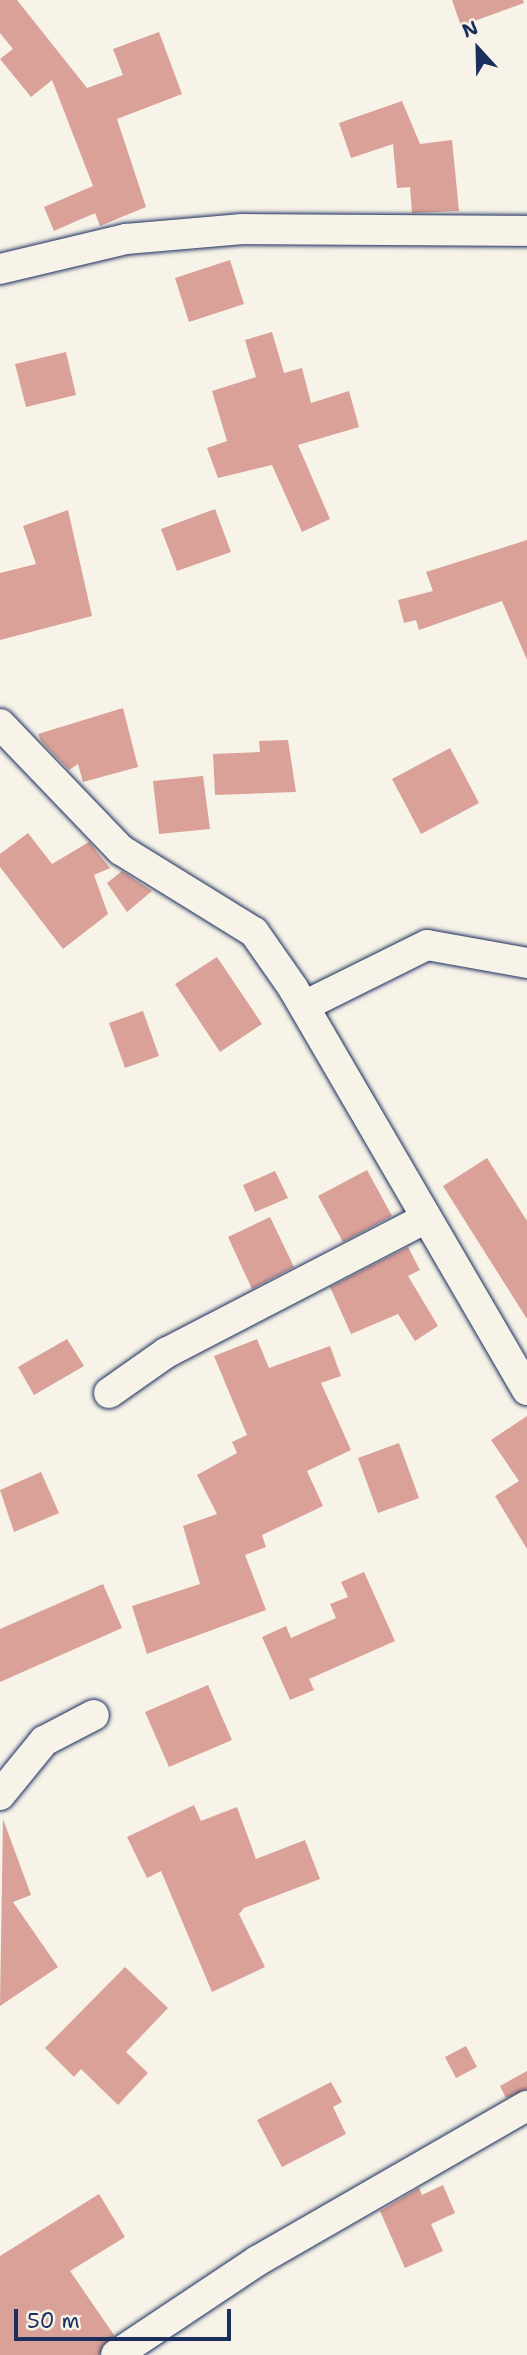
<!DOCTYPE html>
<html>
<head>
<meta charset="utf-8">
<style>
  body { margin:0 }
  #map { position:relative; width:527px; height:2355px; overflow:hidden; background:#f7f3e8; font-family:"Shantell Sans",sans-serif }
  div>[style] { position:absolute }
  .building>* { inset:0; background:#daa198 }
  .roads { filter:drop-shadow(0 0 2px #1b2f5e) drop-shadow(0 0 2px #1b2f5e) }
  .street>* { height:30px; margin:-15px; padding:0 15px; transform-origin:15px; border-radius:15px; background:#f7f3e8 }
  span { translate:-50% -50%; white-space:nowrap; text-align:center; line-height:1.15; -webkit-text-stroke:7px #f7f3e8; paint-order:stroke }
  .north { position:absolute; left:443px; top:14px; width:70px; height:70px; -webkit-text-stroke:5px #f7f3e8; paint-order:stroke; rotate:338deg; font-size:19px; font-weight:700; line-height:28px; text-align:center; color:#1b2f5e }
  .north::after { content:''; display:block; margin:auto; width:24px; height:32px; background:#1b2f5e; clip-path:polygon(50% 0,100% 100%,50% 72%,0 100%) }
  .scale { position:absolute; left:14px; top:2309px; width:217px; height:32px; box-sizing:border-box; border:4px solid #1b2f5e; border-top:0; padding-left:9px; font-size:21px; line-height:24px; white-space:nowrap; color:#1b2f5e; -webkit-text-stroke:5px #f7f3e8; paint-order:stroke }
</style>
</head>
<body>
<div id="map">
  <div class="building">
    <div style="clip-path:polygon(0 0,17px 0,87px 88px,123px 75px,113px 49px,159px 32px,182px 94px,117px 119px,146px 207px,100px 226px,95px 213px,54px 231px,44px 207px,93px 186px,52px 80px,31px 97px,0 59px,13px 49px,0 33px)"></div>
    <div style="clip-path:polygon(452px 0,523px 0,524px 3px,461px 26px)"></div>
    <div style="clip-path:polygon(402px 101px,420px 144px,452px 140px,459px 211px,412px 213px,410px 187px,397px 188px,393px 144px,351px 158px,339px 123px)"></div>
    <div style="clip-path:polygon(230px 260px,244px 304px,189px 322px,175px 278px)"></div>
    <div style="clip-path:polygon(272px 332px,284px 373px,302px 368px,311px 403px,349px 391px,359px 427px,298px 445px,330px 519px,302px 532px,272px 465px,218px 478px,207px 448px,227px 441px,212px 391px,256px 377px,245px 340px)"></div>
    <div style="clip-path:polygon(66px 352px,76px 395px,26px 407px,15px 364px)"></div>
    <div style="clip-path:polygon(215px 509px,231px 552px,177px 571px,161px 529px)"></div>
    <div style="clip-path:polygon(68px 510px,92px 616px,0 640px,0 573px,36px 564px,23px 526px)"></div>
    <div style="clip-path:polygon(527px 540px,527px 660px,502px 601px,419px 630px,416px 620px,404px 623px,398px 600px,433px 591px,426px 572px)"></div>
    <div style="clip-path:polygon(123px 708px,138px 767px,83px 782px,78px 764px,69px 770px,41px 741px,38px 734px)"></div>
    <div style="clip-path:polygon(288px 740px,296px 792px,215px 795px,213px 754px,260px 752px,259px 741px)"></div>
    <div style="clip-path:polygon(450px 748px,479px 803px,421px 834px,392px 779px)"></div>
    <div style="clip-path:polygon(203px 776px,210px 829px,159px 834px,153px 781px)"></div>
    <div style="clip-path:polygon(28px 833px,52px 864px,89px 842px,110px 868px,94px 875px,108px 914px,63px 949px,0 867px,0 854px)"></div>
    <div style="clip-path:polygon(122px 871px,152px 891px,127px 912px,107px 883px)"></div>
    <div style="clip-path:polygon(217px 957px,262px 1024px,220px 1052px,175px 984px)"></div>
    <div style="clip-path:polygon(143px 1011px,159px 1056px,125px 1068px,109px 1023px)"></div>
    <div style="clip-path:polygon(487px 1158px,527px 1221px,527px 1319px,443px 1186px)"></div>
    <div style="clip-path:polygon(367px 1170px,392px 1216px,343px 1242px,318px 1196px)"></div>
    <div style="clip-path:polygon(275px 1171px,288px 1198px,255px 1212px,243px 1185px)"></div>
    <div style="clip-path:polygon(270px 1217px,294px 1267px,252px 1289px,228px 1237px)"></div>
    <div style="clip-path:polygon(408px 1247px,420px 1270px,408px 1276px,438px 1326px,415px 1341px,398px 1314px,351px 1334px,330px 1287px)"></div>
    <div style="clip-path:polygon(67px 1339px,84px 1366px,34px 1395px,18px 1367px)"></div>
    <div style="clip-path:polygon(257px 1339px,269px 1368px,330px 1346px,341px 1376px,321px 1383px,351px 1450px,307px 1471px,323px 1506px,262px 1535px,266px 1547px,245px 1555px,266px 1610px,147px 1654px,132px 1606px,200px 1584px,183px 1526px,217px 1514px,197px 1475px,237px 1453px,232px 1442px,247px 1435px,214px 1356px)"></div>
    <div style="clip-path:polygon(527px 1416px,527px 1549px,495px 1496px,519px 1481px,491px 1440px)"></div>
    <div style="clip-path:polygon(399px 1443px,419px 1498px,378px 1513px,358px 1458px)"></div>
    <div style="clip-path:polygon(41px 1472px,59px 1513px,14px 1532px,0 1490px)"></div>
    <div style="clip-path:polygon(364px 1572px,395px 1641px,309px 1679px,314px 1690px,290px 1700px,262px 1637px,286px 1626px,291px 1638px,336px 1618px,330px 1604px,348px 1597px,341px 1582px)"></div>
    <div style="clip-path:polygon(103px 1584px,122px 1628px,0 1682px,0 1629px)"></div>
    <div style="clip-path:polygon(208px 1685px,232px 1740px,169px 1767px,145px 1712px)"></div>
    <div style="clip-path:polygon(194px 1805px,201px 1821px,237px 1807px,256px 1859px,305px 1840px,320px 1879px,244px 1908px,239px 1914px,265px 1967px,212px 1992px,161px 1871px,147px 1878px,127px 1837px)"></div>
    <div style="clip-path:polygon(3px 1819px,31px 1895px,13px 1902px,58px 1967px,0 2006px)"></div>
    <div style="clip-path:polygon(125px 1967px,168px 2008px,126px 2052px,148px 2073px,118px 2105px,81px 2069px,74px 2077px,45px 2048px)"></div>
    <div style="clip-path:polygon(466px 2046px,477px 2067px,456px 2078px,445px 2057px)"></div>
    <div style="clip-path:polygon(527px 2071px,527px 2089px,506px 2098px,500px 2086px)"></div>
    <div style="clip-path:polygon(331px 2082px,342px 2102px,333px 2107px,346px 2134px,282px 2167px,257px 2120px)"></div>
    <div style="clip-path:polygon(443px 2185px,455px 2213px,431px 2224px,443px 2251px,405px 2268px,380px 2211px,419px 2188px,422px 2195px)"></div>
    <div style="clip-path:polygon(99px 2194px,125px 2237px,70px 2271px,114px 2335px,99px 2355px,0 2355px,0 2256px)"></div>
  </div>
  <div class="roads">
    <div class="street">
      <div style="left:0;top:269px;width:130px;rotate:-13.4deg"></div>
      <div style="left:126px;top:239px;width:117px;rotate:-4.9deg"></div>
      <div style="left:243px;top:229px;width:284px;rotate:0.4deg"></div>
      <div style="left:0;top:724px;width:175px;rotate:46.2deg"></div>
      <div style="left:121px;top:850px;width:156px;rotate:31.7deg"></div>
      <div style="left:254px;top:932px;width:68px;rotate:55.1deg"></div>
      <div style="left:293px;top:988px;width:465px;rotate:59.8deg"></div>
      <div style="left:304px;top:1006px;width:137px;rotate:-26.4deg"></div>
      <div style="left:427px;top:945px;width:102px;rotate:10.2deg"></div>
      <div style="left:109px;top:1393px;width:70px;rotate:-35.1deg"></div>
      <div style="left:166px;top:1353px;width:293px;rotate:-27.4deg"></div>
      <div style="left:0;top:1795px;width:70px;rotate:-50.8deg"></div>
      <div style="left:44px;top:1741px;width:56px;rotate:-27.5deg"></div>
      <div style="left:116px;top:2355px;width:169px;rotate:-33.7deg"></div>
      <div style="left:257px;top:2261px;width:311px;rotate:-29.9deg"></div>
    </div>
  </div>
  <div class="north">N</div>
  <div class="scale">50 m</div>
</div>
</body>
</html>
